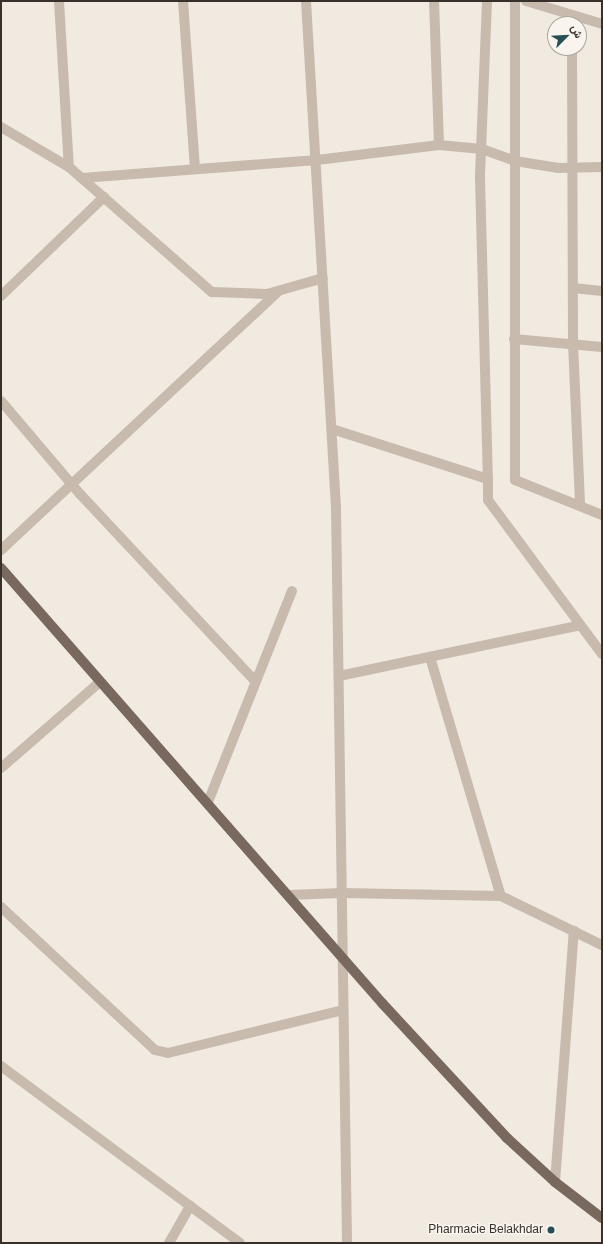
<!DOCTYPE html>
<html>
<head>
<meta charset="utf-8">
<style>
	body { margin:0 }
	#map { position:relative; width:603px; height:1244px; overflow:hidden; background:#f1eae1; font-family:Helvetica,Vazirmatn,sans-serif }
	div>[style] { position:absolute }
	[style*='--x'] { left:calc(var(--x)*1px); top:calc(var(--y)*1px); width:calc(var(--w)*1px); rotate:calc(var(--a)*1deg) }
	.street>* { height:10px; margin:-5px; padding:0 5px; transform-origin:5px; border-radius:5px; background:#c8bbae }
	.primary>* { height:10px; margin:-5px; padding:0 5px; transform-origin:5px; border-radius:5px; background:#78685e }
	.dots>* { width:11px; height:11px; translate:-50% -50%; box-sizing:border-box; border:2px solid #f9f4ed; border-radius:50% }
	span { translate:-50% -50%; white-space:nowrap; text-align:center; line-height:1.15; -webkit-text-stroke:3px #f9f4ed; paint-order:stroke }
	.poi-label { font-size:12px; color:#38302b }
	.right { translate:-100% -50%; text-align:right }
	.frame { position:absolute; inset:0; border:2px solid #38302b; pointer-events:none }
	.north { position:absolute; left:547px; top:16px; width:40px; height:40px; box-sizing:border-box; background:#f9f4ed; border:1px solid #aca69f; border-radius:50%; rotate:66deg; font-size:11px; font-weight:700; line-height:16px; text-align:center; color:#38302b }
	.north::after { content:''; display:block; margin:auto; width:14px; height:18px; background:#254f55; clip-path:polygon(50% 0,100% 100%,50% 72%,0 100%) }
</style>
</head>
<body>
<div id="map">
	<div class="street">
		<div style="--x:59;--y:1;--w:166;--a:86.6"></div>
		<div style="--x:183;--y:1;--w:168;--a:85.9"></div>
		<div style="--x:306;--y:1;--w:508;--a:86.61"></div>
		<div style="--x:336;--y:508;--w:735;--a:89.14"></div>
		<div style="--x:434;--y:1;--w:144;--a:88"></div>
		<div style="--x:487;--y:1;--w:177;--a:92.3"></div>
		<div style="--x:480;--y:178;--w:301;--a:88.5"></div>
		<div style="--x:515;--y:1;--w:479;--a:90"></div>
		<div style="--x:515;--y:480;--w:94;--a:21.9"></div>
		<div style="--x:526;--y:1;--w:79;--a:16.8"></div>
		<div style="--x:572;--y:48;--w:295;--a:89.8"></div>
		<div style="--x:573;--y:343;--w:163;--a:87.5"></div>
		<div style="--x:1;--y:127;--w:79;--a:30.5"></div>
		<div style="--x:69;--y:167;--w:190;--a:41.2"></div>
		<div style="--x:212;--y:292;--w:55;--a:2.1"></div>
		<div style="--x:267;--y:294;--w:58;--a:-15.9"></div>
		<div style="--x:82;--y:178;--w:236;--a:-4.4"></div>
		<div style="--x:317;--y:160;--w:123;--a:-7"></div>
		<div style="--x:439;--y:145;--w:43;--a:5.3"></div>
		<div style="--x:482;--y:149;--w:35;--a:20"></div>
		<div style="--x:515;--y:161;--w:44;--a:9.2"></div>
		<div style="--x:558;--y:168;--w:44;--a:-1.3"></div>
		<div style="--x:573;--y:288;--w:29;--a:6"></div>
		<div style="--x:1;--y:296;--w:143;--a:-43.9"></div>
		<div style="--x:514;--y:339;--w:88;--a:5.2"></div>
		<div style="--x:1;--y:401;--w:122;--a:49.7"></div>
		<div style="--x:80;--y:494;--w:256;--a:46.9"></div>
		<div style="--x:332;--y:429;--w:164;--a:17.8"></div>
		<div style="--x:488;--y:479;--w:21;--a:90"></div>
		<div style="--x:488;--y:500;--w:192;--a:53.5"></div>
		<div style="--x:1;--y:550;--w:380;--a:-43"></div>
		<div style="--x:430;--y:657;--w:249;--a:73.5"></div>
		<div style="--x:339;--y:676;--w:246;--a:-11.9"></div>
		<div style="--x:1;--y:768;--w:131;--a:-41"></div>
		<div style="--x:208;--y:802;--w:227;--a:-68.3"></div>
		<div style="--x:288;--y:895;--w:54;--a:-2.1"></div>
		<div style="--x:342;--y:893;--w:159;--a:1.1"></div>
		<div style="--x:501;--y:896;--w:112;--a:25.9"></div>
		<div style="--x:1;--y:907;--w:210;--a:42.9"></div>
		<div style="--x:155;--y:1050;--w:13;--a:13"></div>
		<div style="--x:168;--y:1053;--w:180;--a:-13.8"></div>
		<div style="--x:1;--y:1066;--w:297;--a:36.5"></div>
		<div style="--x:555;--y:1182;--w:252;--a:-85.7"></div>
		<div style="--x:169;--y:1243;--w:43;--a:-60.4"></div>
	</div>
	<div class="primary">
		<div style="--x:1;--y:568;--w:578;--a:48.79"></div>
		<div style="--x:382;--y:1003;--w:184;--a:47.2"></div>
		<div style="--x:507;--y:1138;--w:65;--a:42.5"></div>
		<div style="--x:555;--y:1182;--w:59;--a:37.5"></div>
	</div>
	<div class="dots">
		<div style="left:551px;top:1230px;background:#254f55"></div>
	</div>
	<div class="poi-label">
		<span class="right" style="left:543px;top:1230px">Pharmacie Belakhdar</span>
	</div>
	<div class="frame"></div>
	<div class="north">ش</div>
</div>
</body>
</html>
